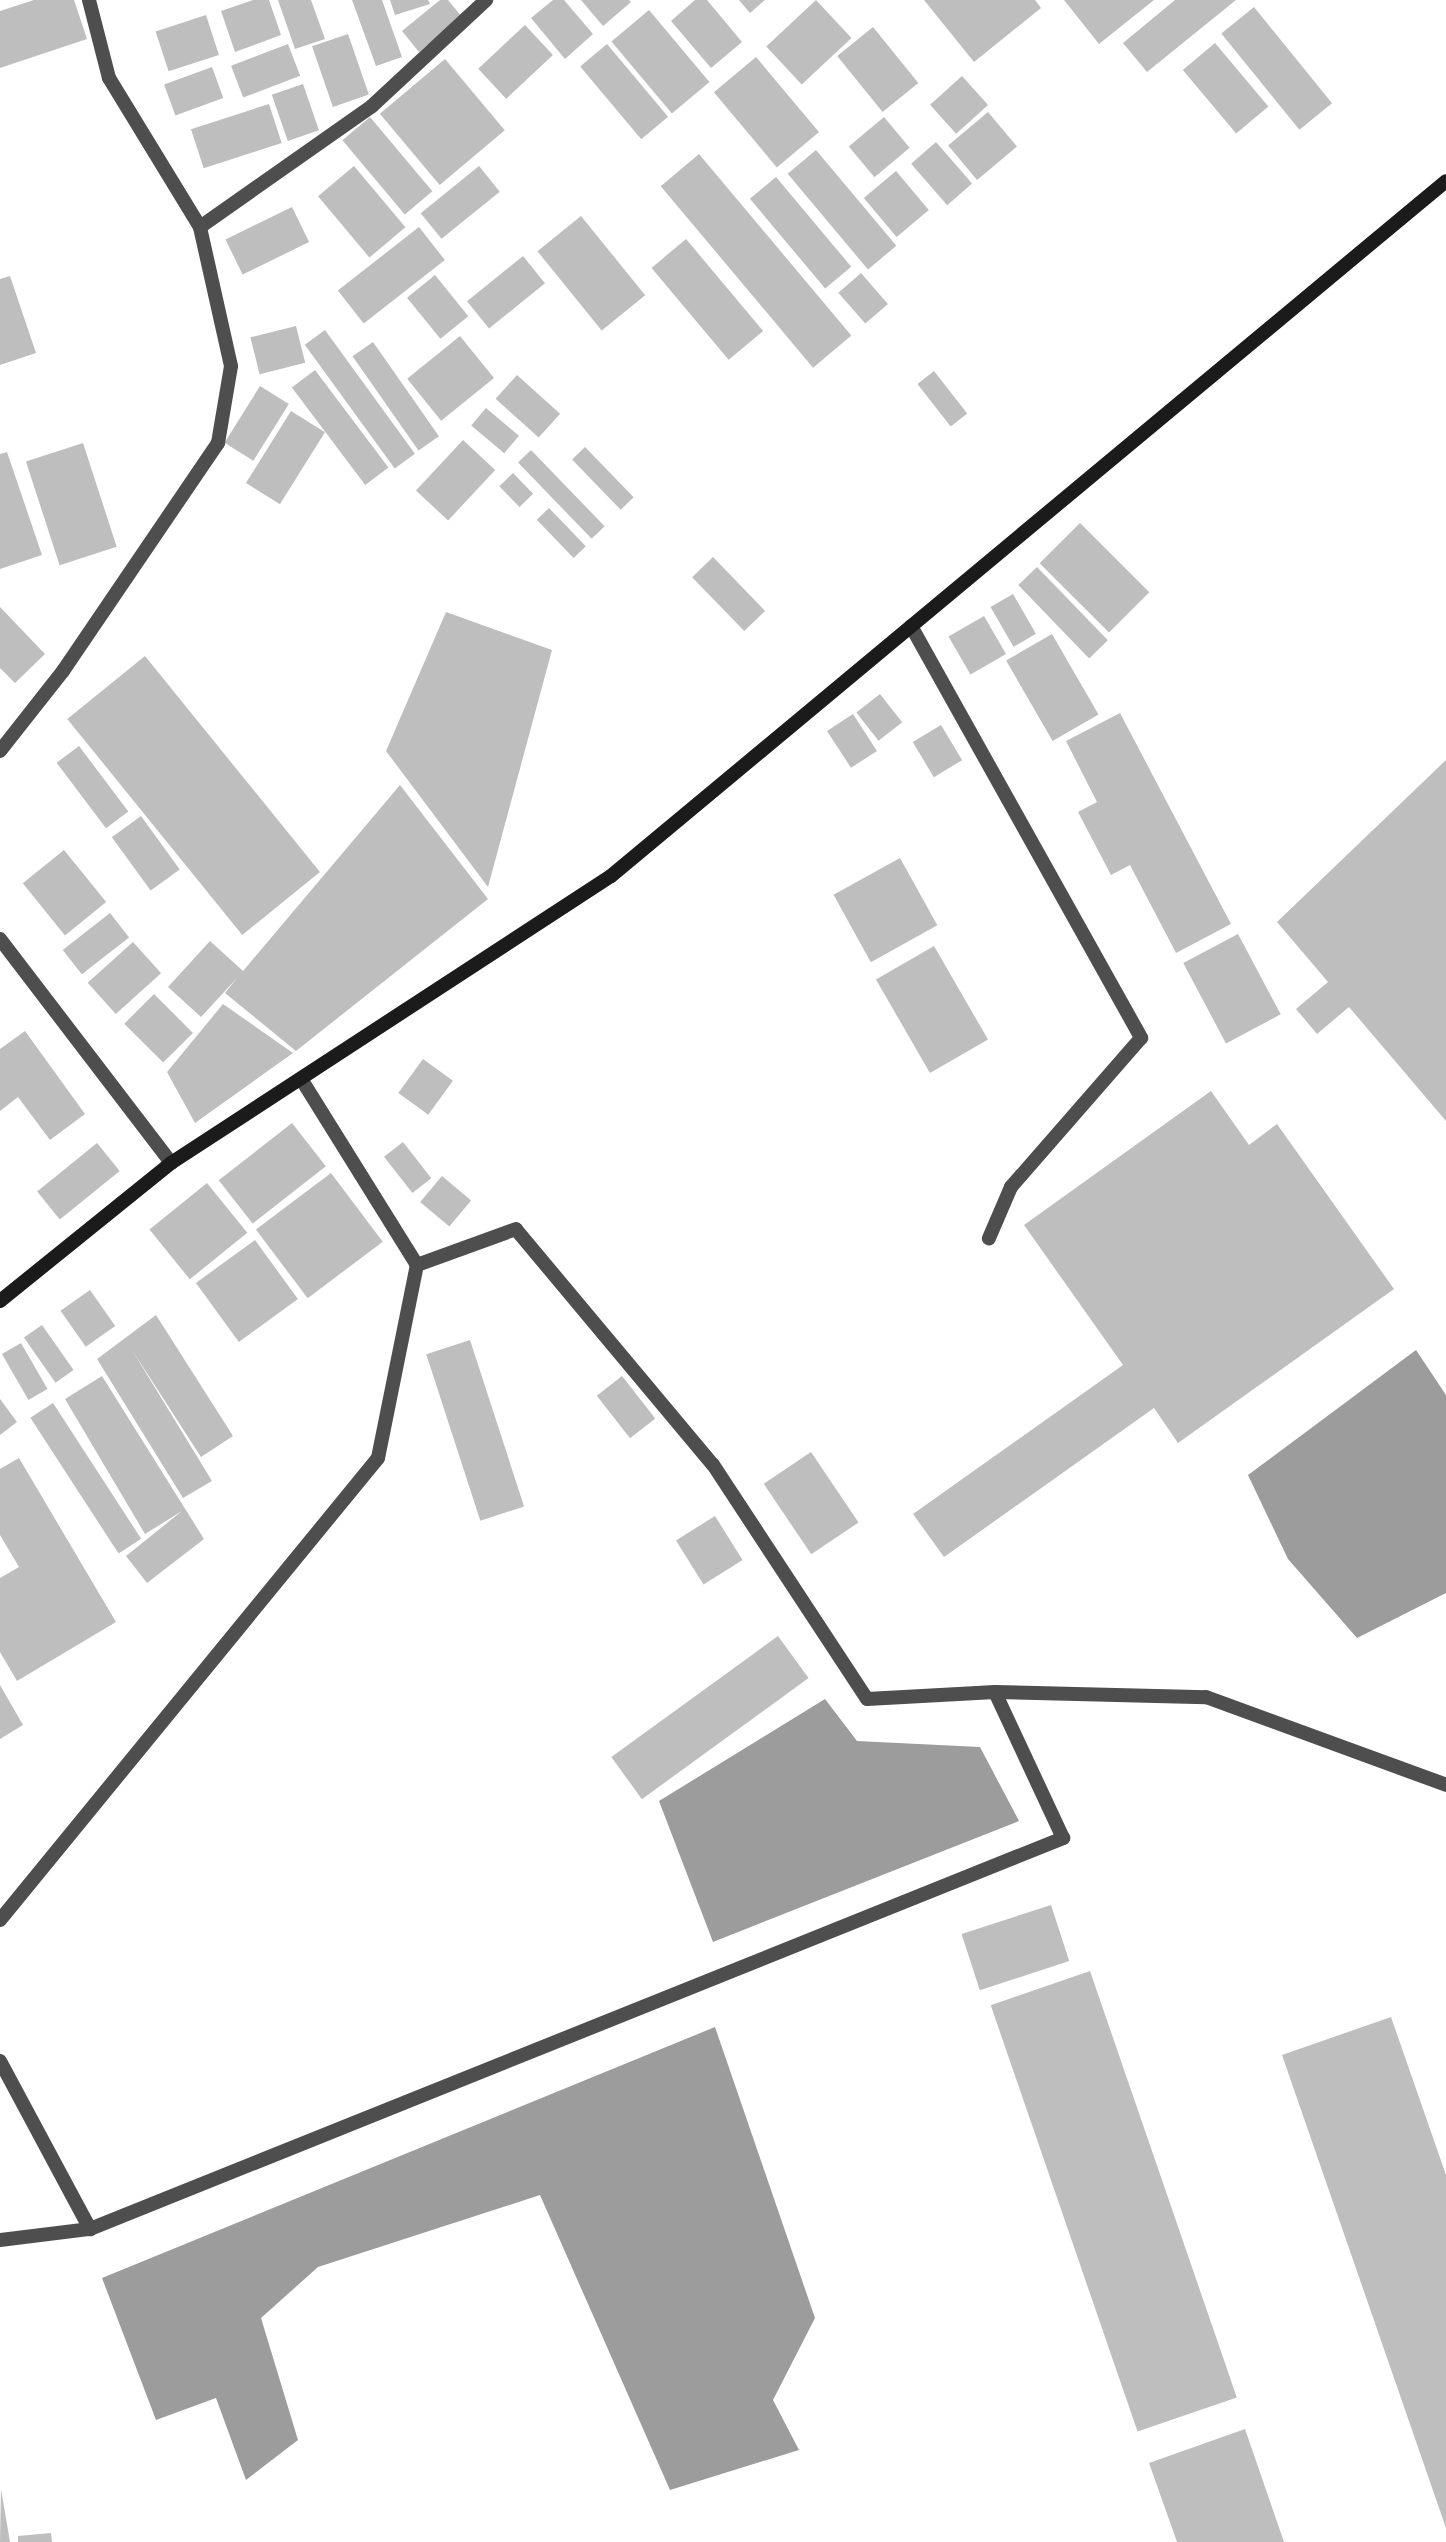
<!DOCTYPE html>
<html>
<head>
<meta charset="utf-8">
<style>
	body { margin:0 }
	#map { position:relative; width:1446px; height:2542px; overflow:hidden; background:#fff; font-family:Inter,sans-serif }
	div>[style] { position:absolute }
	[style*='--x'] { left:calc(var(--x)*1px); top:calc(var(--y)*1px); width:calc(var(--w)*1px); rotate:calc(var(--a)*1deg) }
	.water>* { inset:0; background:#9c9c9c }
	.building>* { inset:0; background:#bebebe; transform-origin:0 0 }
	.street>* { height:14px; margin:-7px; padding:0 7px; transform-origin:7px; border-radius:7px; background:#4e4e4e }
	.secondary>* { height:14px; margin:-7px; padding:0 7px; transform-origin:7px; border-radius:7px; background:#1b1b1b }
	span { translate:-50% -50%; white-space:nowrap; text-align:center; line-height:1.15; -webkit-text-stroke:5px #fff; paint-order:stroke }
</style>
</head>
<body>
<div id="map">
	<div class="water">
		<div style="clip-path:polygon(1416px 1350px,1446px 1395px,1446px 1593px,1357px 1638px,1288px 1559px,1248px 1475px)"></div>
		<div style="clip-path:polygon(825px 1699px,857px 1741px,980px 1747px,1019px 1821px,713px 1942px,659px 1801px)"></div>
		<div style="clip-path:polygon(715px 2027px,815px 2318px,773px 2400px,799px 2450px,670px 2490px,540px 2195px,318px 2267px,261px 2318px,298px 2440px,246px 2480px,216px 2398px,156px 2420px,102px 2278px)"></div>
	</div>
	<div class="building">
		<div style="clip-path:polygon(34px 0,74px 0,87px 39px,0 68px,0 11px)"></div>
		<div style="clip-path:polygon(253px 0,269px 0,281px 35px,235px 52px,221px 11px)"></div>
		<div style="clip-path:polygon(278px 0,311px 0,325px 39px,295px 49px)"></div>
		<div style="clip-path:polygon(352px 0,382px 0,402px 57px,376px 66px)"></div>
		<div style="clip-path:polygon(390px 0,428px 0,430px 4px,395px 15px)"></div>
		<div style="clip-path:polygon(440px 0,448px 0,462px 17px,419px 52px,402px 31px)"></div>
		<div style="clip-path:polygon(553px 0,564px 0,593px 34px,565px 59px,531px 18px)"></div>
		<div style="clip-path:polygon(581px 0,629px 0,631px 2px,603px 26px)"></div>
		<div style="clip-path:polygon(695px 0,707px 0,742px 42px,711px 68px,671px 21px)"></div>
		<div style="clip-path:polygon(739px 0,765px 0,750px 13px)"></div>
		<div style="left:816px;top:0;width:52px;height:68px;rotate:47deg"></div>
		<div style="clip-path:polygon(924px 0,1035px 0,1041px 8px,974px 62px)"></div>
		<div style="clip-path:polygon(1064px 0,1154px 0,1099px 44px)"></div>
		<div style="clip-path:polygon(1175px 0,1236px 0,1147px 72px,1123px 43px)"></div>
		<div style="left:1254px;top:7px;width:124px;height:42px;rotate:51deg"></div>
		<div style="left:649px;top:10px;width:94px;height:49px;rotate:50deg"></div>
		<div style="left:206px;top:15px;width:42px;height:53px;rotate:72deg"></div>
		<div style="left:525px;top:25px;width:41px;height:64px;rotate:47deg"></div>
		<div style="left:873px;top:27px;width:72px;height:46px;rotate:51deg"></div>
		<div style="left:348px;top:34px;width:64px;height:38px;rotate:71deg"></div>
		<div style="left:1215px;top:43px;width:83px;height:42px;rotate:50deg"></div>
		<div style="left:288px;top:44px;width:34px;height:61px;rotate:69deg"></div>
		<div style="left:607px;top:44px;width:95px;height:35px;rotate:50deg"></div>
		<div style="left:756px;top:57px;width:98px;height:55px;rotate:50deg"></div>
		<div style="left:445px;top:59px;width:93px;height:85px;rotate:50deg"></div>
		<div style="left:212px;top:67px;width:33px;height:51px;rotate:70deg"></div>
		<div style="left:962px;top:76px;width:39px;height:43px;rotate:48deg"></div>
		<div style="left:303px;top:84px;width:49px;height:33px;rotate:71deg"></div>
		<div style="left:269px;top:104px;width:41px;height:82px;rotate:72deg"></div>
		<div style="left:988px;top:112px;width:45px;height:52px;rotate:50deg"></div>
		<div style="left:370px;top:117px;width:97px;height:36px;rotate:50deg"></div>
		<div style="left:884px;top:117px;width:40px;height:46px;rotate:50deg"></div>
		<div style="left:936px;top:142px;width:55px;height:33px;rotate:49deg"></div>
		<div style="left:816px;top:150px;width:125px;height:37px;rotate:50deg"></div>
		<div style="left:699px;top:154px;width:237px;height:50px;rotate:50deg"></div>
		<div style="left:354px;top:166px;width:80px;height:47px;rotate:50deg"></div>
		<div style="left:479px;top:166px;width:33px;height:75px;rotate:51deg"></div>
		<div style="left:896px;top:171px;width:51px;height:42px;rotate:50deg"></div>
		<div style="left:776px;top:177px;width:117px;height:34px;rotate:50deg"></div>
		<div style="left:292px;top:207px;width:39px;height:74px;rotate:64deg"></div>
		<div style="left:581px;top:216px;width:102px;height:56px;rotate:51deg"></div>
		<div style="left:419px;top:227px;width:42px;height:103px;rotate:52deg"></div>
		<div style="left:686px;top:239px;width:120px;height:45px;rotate:50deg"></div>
		<div style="left:523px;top:256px;width:35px;height:72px;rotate:51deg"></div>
		<div style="left:861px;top:273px;width:41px;height:30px;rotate:49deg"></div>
		<div style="left:435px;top:275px;width:53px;height:36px;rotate:51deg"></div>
		<div style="clip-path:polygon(10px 276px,36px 353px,0 365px,0 279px)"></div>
		<div style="left:296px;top:326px;width:38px;height:47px;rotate:76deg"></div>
		<div style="left:325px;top:330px;width:153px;height:25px;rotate:54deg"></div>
		<div style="left:460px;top:336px;width:54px;height:68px;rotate:51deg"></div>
		<div style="left:373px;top:342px;width:115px;height:25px;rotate:55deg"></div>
		<div style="left:315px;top:370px;width:122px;height:29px;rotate:53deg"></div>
		<div style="left:934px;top:371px;width:54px;height:21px;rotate:52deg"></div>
		<div style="left:517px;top:375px;width:58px;height:32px;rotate:42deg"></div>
		<div style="left:260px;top:386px;width:34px;height:67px;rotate:32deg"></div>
		<div style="left:486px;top:408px;width:43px;height:23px;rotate:40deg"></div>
		<div style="left:291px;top:411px;width:40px;height:85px;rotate:32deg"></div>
		<div style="left:463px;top:440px;width:44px;height:69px;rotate:43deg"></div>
		<div style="left:83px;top:443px;width:109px;height:60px;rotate:72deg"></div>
		<div style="left:585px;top:447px;width:70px;height:18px;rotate:46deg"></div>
		<div style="left:531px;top:450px;width:106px;height:18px;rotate:46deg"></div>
		<div style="clip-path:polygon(7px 452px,42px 555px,0 569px,0 454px)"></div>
		<div style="left:513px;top:473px;width:29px;height:19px;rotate:46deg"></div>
		<div style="left:549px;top:508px;width:53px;height:17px;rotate:46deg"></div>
		<div style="left:1080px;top:523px;width:98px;height:57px;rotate:45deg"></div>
		<div style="left:713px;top:557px;width:75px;height:29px;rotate:46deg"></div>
		<div style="left:1037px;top:567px;width:102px;height:26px;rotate:46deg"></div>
		<div style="left:1013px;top:594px;width:46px;height:26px;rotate:60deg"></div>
		<div style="clip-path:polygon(0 607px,45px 654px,15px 683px,0 668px)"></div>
		<div style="clip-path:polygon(446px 612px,552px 650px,488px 887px,386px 751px)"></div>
		<div style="left:984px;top:616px;width:44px;height:41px;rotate:60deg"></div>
		<div style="left:1052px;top:634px;width:93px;height:53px;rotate:60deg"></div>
		<div style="left:145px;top:656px;width:278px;height:100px;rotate:51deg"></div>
		<div style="left:880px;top:694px;width:36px;height:30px;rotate:52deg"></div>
		<div style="clip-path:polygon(1120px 713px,1231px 924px,1176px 953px,1130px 865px,1111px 875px,1078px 812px,1097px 802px,1066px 741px)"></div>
		<div style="left:853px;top:714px;width:44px;height:31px;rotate:57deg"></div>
		<div style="left:941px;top:725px;width:41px;height:33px;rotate:59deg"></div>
		<div style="left:79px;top:746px;width:82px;height:28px;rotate:53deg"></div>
		<div style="clip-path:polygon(1446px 760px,1446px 1121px,1349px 1007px,1317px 1034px,1296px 1009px,1328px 982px,1277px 922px)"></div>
		<div style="clip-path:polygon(400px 785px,488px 899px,296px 1051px,225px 993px,237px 978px,201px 1017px,168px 987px,210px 941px,243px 971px)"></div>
		<div style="left:141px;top:816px;width:66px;height:36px;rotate:54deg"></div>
		<div style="left:64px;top:850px;width:67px;height:53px;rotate:51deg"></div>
		<div style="left:900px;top:858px;width:77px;height:76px;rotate:61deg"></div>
		<div style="left:110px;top:913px;width:31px;height:60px;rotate:52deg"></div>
		<div style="left:1238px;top:934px;width:91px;height:62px;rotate:62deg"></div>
		<div style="left:133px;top:942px;width:42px;height:61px;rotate:48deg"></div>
		<div style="left:934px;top:946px;width:108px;height:67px;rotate:60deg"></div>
		<div style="left:154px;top:994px;width:55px;height:42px;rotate:45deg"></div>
		<div style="clip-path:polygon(223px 1004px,293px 1053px,195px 1123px,167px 1072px)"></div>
		<div style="clip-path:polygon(25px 1031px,85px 1114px,50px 1140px,18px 1097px,0 1111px,0 1049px)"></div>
		<div style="left:423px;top:1059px;width:37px;height:42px;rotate:36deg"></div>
		<div style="clip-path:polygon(1211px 1091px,1249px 1145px,1277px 1124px,1394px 1289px,1178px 1443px,1154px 1408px,944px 1557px,913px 1514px,1123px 1365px,1024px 1225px)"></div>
		<div style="left:292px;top:1123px;width:55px;height:93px;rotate:52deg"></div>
		<div style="left:403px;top:1142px;width:46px;height:24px;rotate:52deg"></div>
		<div style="left:97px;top:1143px;width:36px;height:77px;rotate:51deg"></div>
		<div style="left:331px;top:1173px;width:86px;height:94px;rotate:53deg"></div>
		<div style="left:442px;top:1176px;width:38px;height:34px;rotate:40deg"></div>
		<div style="left:207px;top:1183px;width:64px;height:74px;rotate:51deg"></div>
		<div style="left:255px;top:1240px;width:73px;height:73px;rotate:54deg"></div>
		<div style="left:90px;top:1290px;width:44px;height:36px;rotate:55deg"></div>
		<div style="clip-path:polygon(156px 1315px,233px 1436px,201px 1457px,132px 1350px,212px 1481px,183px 1498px,97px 1359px)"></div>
		<div style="left:42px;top:1325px;width:55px;height:22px;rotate:55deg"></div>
		<div style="left:470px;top:1340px;width:175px;height:46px;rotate:72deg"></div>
		<div style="left:21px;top:1343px;width:53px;height:22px;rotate:60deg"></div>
		<div style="clip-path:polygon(102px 1376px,204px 1539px,147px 1583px,126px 1556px,182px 1511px,145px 1534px,65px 1399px)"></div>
		<div style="left:622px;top:1376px;width:54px;height:32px;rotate:52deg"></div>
		<div style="clip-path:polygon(0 1399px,17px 1422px,0 1435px)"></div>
		<div style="left:53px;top:1403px;width:162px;height:27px;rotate:57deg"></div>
		<div style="left:811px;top:1452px;width:85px;height:57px;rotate:56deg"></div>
		<div style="clip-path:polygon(19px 1458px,116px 1622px,17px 1681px,0 1652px,0 1578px,19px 1567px,0 1535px,0 1469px)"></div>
		<div style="left:715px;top:1516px;width:52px;height:46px;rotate:58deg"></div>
		<div style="left:778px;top:1636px;width:52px;height:206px;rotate:54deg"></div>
		<div style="clip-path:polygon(0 1685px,23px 1725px,0 1739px)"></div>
		<div style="left:1051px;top:1905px;width:59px;height:94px;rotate:72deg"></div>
		<div style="left:1090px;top:1971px;width:451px;height:105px;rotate:71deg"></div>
		<div style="clip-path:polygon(1391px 2017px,1446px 2175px,1446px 2528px,1282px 2055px)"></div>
		<div style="clip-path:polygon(1245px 2429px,1284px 2542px,1177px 2542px,1149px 2463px)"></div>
		<div style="clip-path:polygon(1px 2489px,10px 2542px,0 2542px)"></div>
		<div style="clip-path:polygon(51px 2533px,52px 2542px,18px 2542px,18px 2536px)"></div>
	</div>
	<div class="street">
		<div style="--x:200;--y:227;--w:210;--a:-35.1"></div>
		<div style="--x:372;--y:106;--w:156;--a:-42.9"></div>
		<div style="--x:911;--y:626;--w:472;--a:60.8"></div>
		<div style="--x:1141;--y:1038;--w:198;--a:131.1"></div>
		<div style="--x:1011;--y:1187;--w:56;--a:113.3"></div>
		<div style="--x:0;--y:751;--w:102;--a:-51.8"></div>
		<div style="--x:63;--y:671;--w:276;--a:-55.8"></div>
		<div style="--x:218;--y:443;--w:78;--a:-80.4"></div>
		<div style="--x:231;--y:366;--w:142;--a:-102.6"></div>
		<div style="--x:200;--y:227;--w:175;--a:-121.4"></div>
		<div style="--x:109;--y:78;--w:81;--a:-104.4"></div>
		<div style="--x:0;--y:939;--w:282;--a:52.6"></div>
		<div style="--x:995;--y:1692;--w:211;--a:1.4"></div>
		<div style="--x:1206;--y:1697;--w:256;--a:20.1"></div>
		<div style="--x:0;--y:1920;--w:597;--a:-50.71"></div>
		<div style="--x:378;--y:1458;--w:197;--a:-78.6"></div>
		<div style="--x:417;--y:1265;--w:219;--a:-121.9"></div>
		<div style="--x:0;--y:2061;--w:191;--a:61.8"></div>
		<div style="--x:0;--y:2240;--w:91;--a:-7"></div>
		<div style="--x:90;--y:2229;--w:1049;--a:-21.89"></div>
		<div style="--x:1063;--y:1838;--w:161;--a:-115"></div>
		<div style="--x:995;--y:1692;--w:128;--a:176.9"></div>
		<div style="--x:867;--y:1699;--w:280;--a:-123.3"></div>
		<div style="--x:713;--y:1465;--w:307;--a:-129.9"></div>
		<div style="--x:516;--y:1229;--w:105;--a:160"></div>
	</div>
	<div class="secondary">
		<div style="--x:0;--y:1301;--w:220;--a:-38.9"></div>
		<div style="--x:171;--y:1163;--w:525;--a:-33.12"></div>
		<div style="--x:611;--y:876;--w:1086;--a:-39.77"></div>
	</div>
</div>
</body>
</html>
